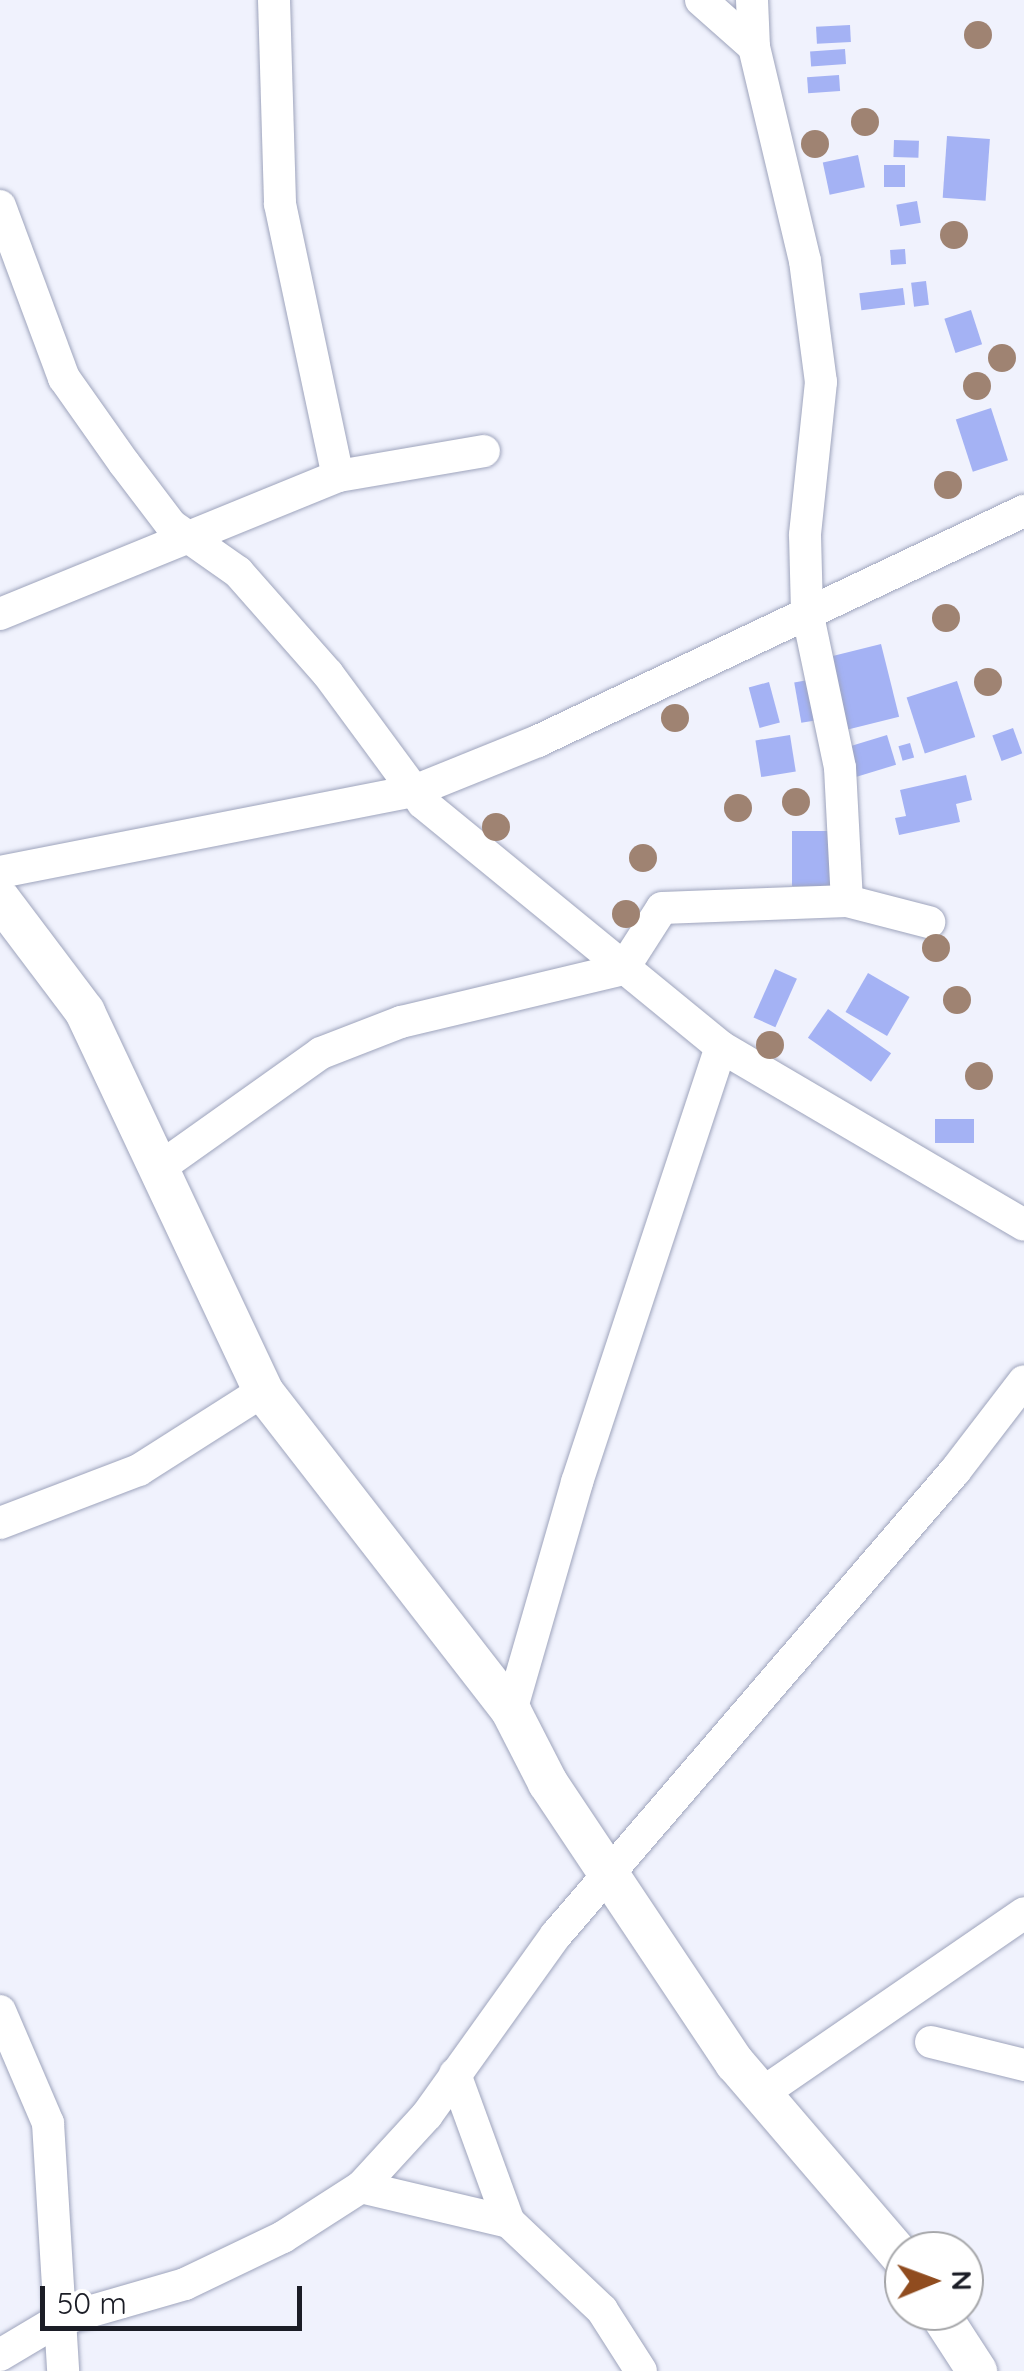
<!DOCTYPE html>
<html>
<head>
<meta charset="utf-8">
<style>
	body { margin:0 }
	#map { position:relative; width:1024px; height:2371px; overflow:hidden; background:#f0f2fd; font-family:Quicksand,sans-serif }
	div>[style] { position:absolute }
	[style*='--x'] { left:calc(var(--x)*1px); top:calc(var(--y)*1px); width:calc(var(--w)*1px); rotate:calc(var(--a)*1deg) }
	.building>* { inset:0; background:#a4b2f4; transform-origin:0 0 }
	.roads { filter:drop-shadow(0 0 2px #9ea4bc) drop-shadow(0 0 2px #9ea4bc) }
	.minor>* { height:32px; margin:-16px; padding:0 16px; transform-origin:16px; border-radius:16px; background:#fff }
	.tertiary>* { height:40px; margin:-20px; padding:0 20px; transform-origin:20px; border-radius:20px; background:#fff }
	.trees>* { width:28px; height:28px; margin:-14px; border-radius:50%; background:#9f8372 }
	span { translate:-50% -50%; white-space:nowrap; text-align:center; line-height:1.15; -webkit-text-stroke:9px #fff; paint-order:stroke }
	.north { position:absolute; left:884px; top:2231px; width:100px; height:100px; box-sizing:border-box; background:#fff; border:2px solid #a4a5a8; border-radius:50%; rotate:89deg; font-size:28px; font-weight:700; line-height:40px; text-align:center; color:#1b1d26 }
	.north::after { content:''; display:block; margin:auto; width:35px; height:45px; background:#904c1f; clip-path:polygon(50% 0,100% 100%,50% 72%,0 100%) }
	.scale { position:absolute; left:40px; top:2286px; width:262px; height:45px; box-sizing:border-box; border:5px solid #1b1d26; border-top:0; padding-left:12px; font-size:30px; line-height:35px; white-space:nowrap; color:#1b1d26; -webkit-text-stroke:8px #fff; paint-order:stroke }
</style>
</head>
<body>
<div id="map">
	<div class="building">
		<div style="left:850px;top:25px;width:17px;height:34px;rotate:87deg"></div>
		<div style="left:845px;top:49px;width:15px;height:35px;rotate:86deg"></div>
		<div style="left:839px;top:75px;width:16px;height:32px;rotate:86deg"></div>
		<div style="left:947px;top:136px;width:43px;height:62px;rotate:4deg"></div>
		<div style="left:894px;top:140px;width:25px;height:17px;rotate:2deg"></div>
		<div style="left:858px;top:155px;width:33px;height:36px;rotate:78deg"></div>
		<div style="left:884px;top:165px;width:21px;height:22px"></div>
		<div style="left:917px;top:201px;width:22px;height:21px;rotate:80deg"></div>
		<div style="left:905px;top:249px;width:15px;height:15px;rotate:86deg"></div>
		<div style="left:926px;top:281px;width:24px;height:15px;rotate:83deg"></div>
		<div style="left:903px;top:288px;width:17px;height:44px;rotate:83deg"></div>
		<div style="left:971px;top:310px;width:36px;height:28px;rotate:72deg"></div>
		<div style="left:991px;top:408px;width:55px;height:37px;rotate:72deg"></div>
		<div style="left:881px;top:644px;width:75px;height:59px;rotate:76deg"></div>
		<div style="left:808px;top:680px;width:41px;height:14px;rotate:80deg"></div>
		<div style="left:957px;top:681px;width:59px;height:53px;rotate:72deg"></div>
		<div style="left:769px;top:682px;width:42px;height:21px;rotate:75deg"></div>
		<div style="left:1013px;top:728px;width:27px;height:22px;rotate:70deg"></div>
		<div style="left:790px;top:735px;width:37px;height:35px;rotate:81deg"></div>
		<div style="left:887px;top:735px;width:31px;height:48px;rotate:73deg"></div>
		<div style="left:910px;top:743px;width:15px;height:12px;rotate:74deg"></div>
		<div style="clip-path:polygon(966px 775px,972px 800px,956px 804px,960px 822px,899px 835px,895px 818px,906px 816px,900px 790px)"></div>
		<div style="left:830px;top:831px;width:55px;height:38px;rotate:90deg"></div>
		<div style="left:775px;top:969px;width:24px;height:53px;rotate:24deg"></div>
		<div style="left:868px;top:973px;width:48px;height:45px;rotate:30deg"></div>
		<div style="left:828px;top:1009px;width:77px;height:35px;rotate:35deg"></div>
		<div style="left:974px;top:1119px;width:24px;height:39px;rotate:90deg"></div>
	</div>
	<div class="roads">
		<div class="minor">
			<div style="--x:274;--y:0;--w:204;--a:88.3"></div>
			<div style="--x:280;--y:204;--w:278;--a:78"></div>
			<div style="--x:701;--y:0;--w:71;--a:41.6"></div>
			<div style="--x:752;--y:0;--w:47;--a:87.6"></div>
			<div style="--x:754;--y:47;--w:220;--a:76.6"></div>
			<div style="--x:805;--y:261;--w:122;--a:82.5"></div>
			<div style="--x:821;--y:382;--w:154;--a:96"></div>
			<div style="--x:805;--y:535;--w:76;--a:88.5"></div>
			<div style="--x:807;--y:611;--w:160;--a:78.1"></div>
			<div style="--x:840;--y:768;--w:133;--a:87"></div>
			<div style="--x:0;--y:206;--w:184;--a:69.6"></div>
			<div style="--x:64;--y:378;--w:104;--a:54.8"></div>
			<div style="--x:124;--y:463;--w:78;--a:52.8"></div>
			<div style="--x:171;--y:525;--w:82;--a:35"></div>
			<div style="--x:238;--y:572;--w:136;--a:48.6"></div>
			<div style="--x:328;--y:674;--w:160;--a:53.6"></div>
			<div style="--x:423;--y:803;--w:385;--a:39.3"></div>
			<div style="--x:721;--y:1047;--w:351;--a:30.4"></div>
			<div style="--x:0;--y:614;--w:365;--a:-22.2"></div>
			<div style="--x:338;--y:476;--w:148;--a:-9.7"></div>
			<div style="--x:0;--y:872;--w:422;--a:-11.1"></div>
			<div style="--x:414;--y:791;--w:134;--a:-22"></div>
			<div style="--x:538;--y:741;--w:538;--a:-25.33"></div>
			<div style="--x:162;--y:1166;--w:195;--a:-35.4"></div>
			<div style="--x:321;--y:1053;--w:86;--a:-21.2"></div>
			<div style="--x:401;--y:1022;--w:228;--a:-13.4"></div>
			<div style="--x:623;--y:969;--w:72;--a:-57.4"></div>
			<div style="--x:662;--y:908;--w:185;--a:-2.2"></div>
			<div style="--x:847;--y:901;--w:85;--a:14.4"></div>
			<div style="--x:0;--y:1523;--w:149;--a:-20.9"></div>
			<div style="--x:139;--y:1470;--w:147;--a:-32.5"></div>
			<div style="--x:511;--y:1711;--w:238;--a:-73.9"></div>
			<div style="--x:577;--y:1482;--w:458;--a:-71.7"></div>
			<div style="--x:0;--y:2011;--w:122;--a:66.8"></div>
			<div style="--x:48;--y:2123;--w:248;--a:86.5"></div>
			<div style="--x:931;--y:2042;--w:96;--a:13.9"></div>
			<div style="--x:455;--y:2074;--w:158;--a:70"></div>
			<div style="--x:509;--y:2222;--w:128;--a:43.4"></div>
			<div style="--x:602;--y:2310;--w:72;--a:57.4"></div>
			<div style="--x:761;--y:2094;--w:319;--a:-34.5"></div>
			<div style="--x:361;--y:2187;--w:152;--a:13.3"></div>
			<div style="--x:0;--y:2355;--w:66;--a:-30.8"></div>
			<div style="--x:57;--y:2321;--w:133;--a:-16.1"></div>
			<div style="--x:185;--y:2284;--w:109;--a:-25.6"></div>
			<div style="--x:283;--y:2237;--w:93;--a:-32.7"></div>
			<div style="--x:361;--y:2187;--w:98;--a:-47.5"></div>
			<div style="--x:427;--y:2115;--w:221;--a:-54.4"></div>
			<div style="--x:556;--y:1935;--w:612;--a:-49.31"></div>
			<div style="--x:955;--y:1471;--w:113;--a:-52.5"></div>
		</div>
		<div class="tertiary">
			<div style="--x:0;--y:899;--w:141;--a:53"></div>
			<div style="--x:85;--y:1012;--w:419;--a:64.8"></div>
			<div style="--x:263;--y:1391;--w:405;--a:52.2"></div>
			<div style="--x:511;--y:1711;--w:81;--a:62.8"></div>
			<div style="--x:548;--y:1783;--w:337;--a:56.3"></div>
			<div style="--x:735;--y:2063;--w:260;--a:49.4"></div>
			<div style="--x:938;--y:2311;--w:72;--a:57"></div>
		</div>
	</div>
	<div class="trees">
		<div style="left:978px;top:35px"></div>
		<div style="left:865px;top:122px"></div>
		<div style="left:815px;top:144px"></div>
		<div style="left:954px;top:235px"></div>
		<div style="left:1002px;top:358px"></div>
		<div style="left:977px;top:386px"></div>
		<div style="left:948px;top:485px"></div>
		<div style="left:946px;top:618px"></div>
		<div style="left:988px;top:682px"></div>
		<div style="left:675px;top:718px"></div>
		<div style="left:796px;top:802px"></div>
		<div style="left:738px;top:808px"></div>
		<div style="left:496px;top:827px"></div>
		<div style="left:643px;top:858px"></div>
		<div style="left:626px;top:914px"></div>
		<div style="left:936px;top:948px"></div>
		<div style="left:957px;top:1000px"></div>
		<div style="left:770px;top:1045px"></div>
		<div style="left:979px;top:1076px"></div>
	</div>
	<div class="north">N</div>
	<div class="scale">50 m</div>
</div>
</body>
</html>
